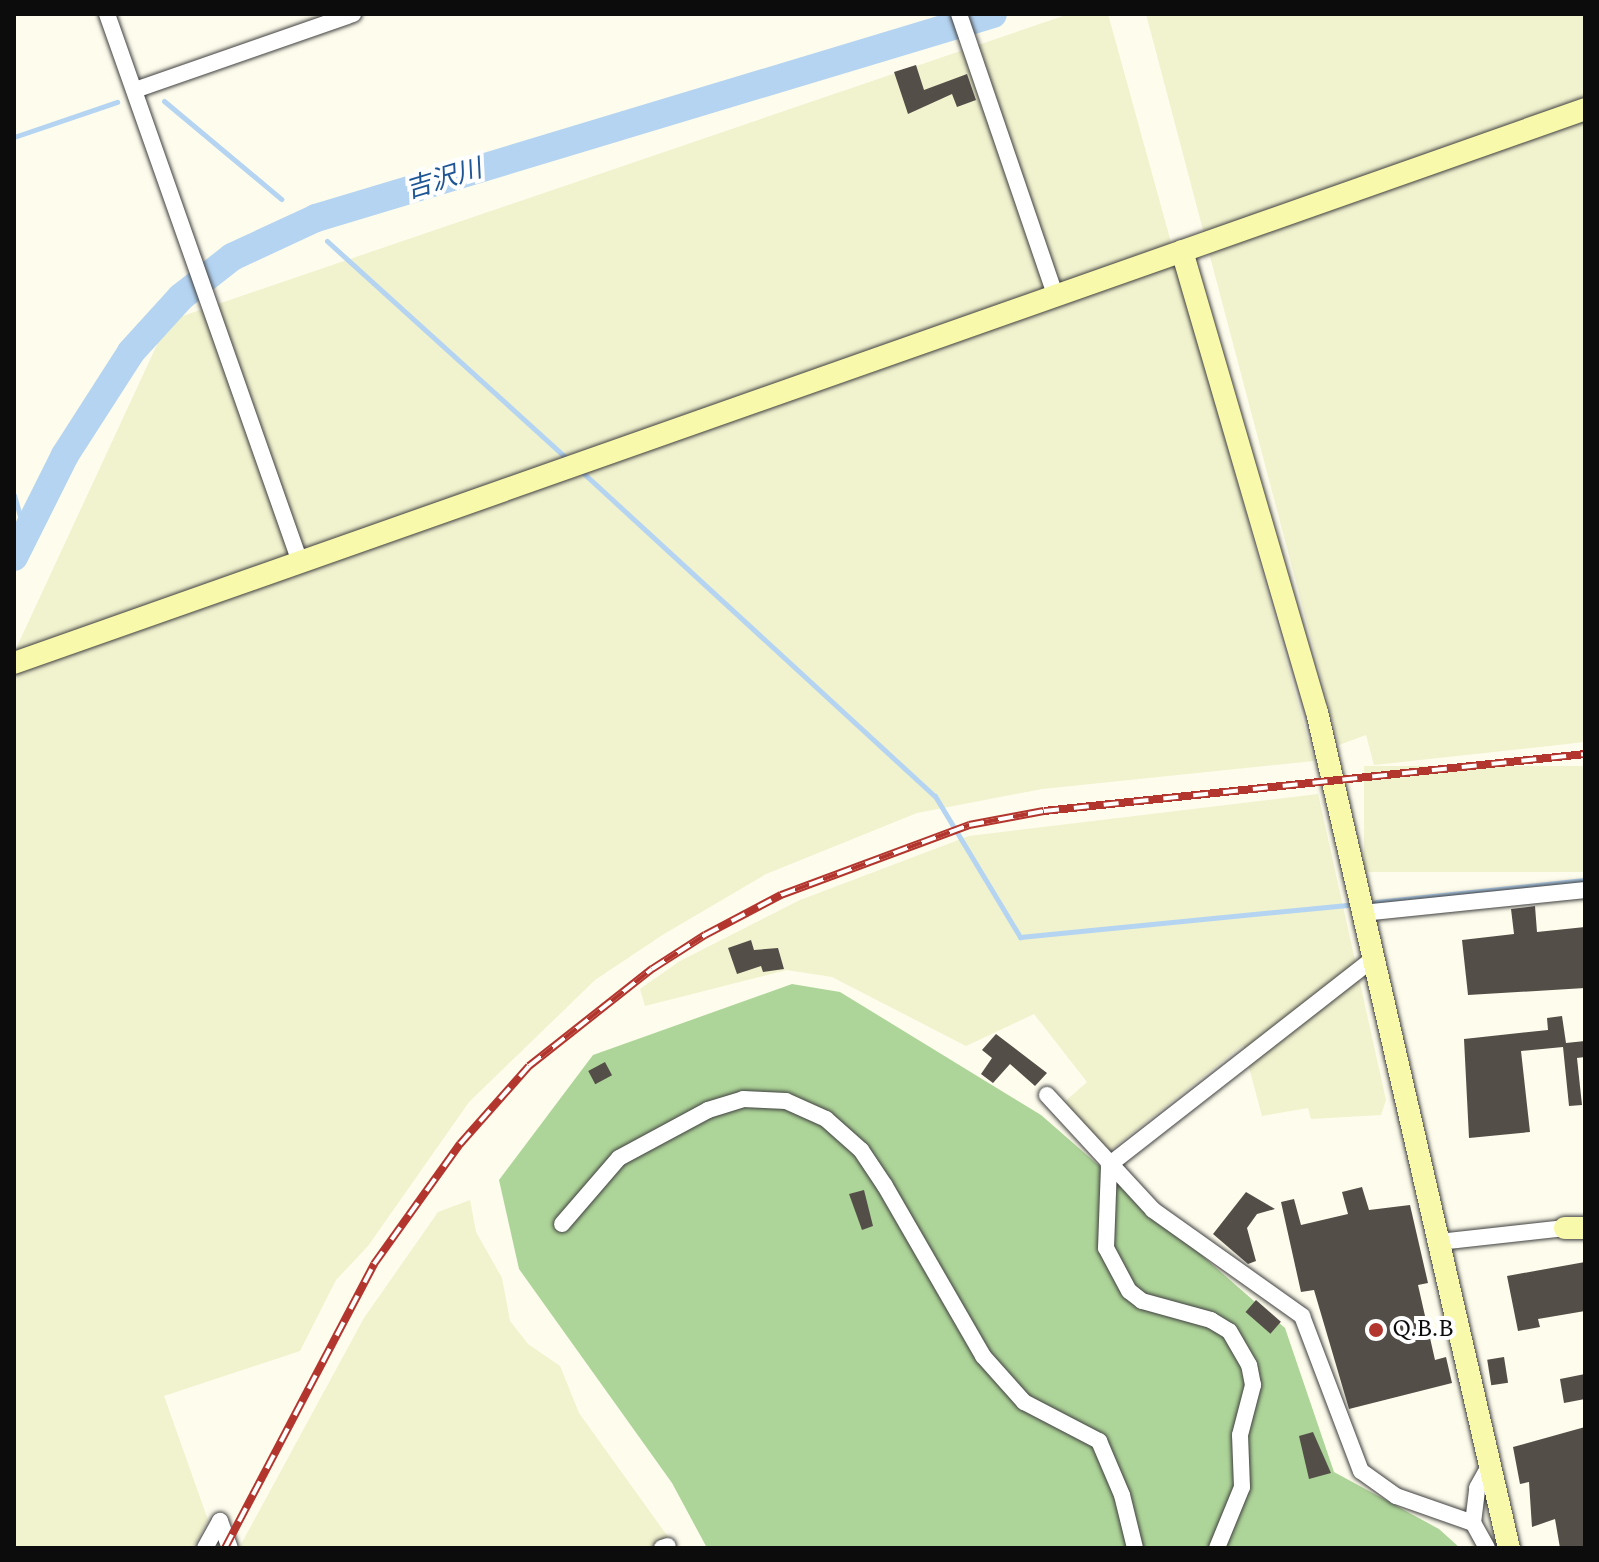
<!DOCTYPE html>
<html>
<head>
<meta charset="utf-8">
<style>
	body { margin:0 }
	#map { position:relative; width:1599px; height:1562px; overflow:hidden; background:#fefcec; font-family:Spectral,"Noto Sans JP",serif }
	div>[style] { position:absolute }
	[style*='--x'] { left:calc(var(--x)*1px); top:calc(var(--y)*1px); width:calc(var(--w)*1px); rotate:calc(var(--a)*1deg) }
	.farmland>* { inset:0; background:#f1f2ce; transform-origin:0 0 }
	.forest>* { inset:0; background:#aed599 }
	.stream>* { height:5px; margin:-2.5px; padding:0 2.5px; transform-origin:2.5px; border-radius:2.5px; background:#b4d4f2 }
	.river>* { height:28px; margin:-14px; padding:0 14px; transform-origin:14px; border-radius:14px; background:#b4d4f2 }
	.building>* { inset:0; background:#544e49; transform-origin:0 0 }
	.roads { filter:drop-shadow(0 0 2px #3f3f3f) drop-shadow(0 0 2px #3f3f3f) }
	.street>* { height:16px; margin:-8px; padding:0 8px; transform-origin:8px; border-radius:8px; background:#fff }
	.secondary>* { height:22px; margin:-11px; padding:0 11px; transform-origin:11px; border-radius:11px; background:#f9f9ab }
	.rail>* { height:8px; margin-top:-4px; transform-origin:0; background:repeating-linear-gradient(90deg,#fff 0 15px,#b2352e 0 30px); box-sizing:border-box; border-block:2px solid #b2352e }
	.dots>* { width:22px; height:22px; translate:-50% -50%; box-sizing:border-box; border:4px solid #fff; border-radius:50% }
	span { translate:-50% -50%; white-space:nowrap; text-align:center; line-height:1.15; -webkit-text-stroke:8px #fff; paint-order:stroke }
	.poi-label { font-size:24px; color:#0c0c0c }
	.left { translate:0 -50%; text-align:left }
	.water-label { font-size:26px; color:#1e5594; font-style:italic }
	.frame { position:absolute; inset:0; border:16px solid #0c0c0c; pointer-events:none }
</style>
</head>
<body>
<div id="map">
	<div class="farmland">
		<div style="clip-path:polygon(1069px 14px,1108px 14px,1314px 761px,1042px 789px,917px 813px,766px 874px,664px 934px,595px 980px,469px 1102px,368px 1246px,336px 1280px,300px 1351px,164px 1396px,208px 1520px,193px 1548px,14px 1548px,14px 653px,168px 321px)"></div>
		<div style="clip-path:polygon(1146px 14px,1585px 14px,1585px 742px,1374px 765px,1366px 735px,1339px 745px)"></div>
		<div style="left:1585px;top:766px;width:106px;height:221px;rotate:90deg"></div>
		<div style="clip-path:polygon(1318px 794px,1386px 1100px,1381px 1115px,1311px 1119px,1308px 1108px,1262px 1116px,1243px 1045px,1107px 1153px,1060px 1106px,1087px 1082px,1034px 1014px,966px 1046px,832px 977px,787px 970px,645px 1006px,640px 989px,680px 961px,800px 900px,969px 836px)"></div>
		<div style="clip-path:polygon(470px 1200px,476px 1232px,502px 1278px,510px 1321px,528px 1344px,560px 1366px,579px 1413px,676px 1548px,239px 1548px,364px 1318px,438px 1212px)"></div>
	</div>
	<div class="forest">
		<div style="clip-path:polygon(792px 984px,840px 992px,1041px 1115px,1285px 1328px,1334px 1472px,1439px 1529px,1460px 1548px,707px 1548px,672px 1483px,519px 1269px,499px 1180px,593px 1055px)"></div>
	</div>
	<div class="stream">
		<div style="--x:164;--y:101;--w:153;--a:39.9"></div>
		<div style="--x:14;--y:137;--w:109;--a:-18.8"></div>
		<div style="--x:327;--y:241;--w:328;--a:42.2"></div>
		<div style="--x:580;--y:470;--w:482;--a:42.6"></div>
		<div style="--x:935;--y:796;--w:165;--a:58.9"></div>
		<div style="--x:1020;--y:937;--w:329;--a:-5.6"></div>
		<div style="--x:14;--y:495;--w:36;--a:74"></div>
		<div style="--x:1376;--y:902;--w:210;--a:-6"></div>
	</div>
	<div class="river">
		<div style="--x:14;--y:557;--w:114;--a:-63.4"></div>
		<div style="--x:65;--y:455;--w:122;--a:-57.3"></div>
		<div style="--x:131;--y:352;--w:74;--a:-47.7"></div>
		<div style="--x:181;--y:297;--w:65;--a:-38.1"></div>
		<div style="--x:232;--y:257;--w:93;--a:-24.9"></div>
		<div style="--x:316;--y:218;--w:707;--a:-16.77"></div>
	</div>
	<div class="building">
		<div style="clip-path:polygon(916px 65px,924px 90px,967px 74px,976px 100px,957px 107px,952px 94px,908px 114px,894px 72px)"></div>
		<div style="clip-path:polygon(1535px 906px,1537px 932px,1585px 927px,1585px 988px,1468px 995px,1462px 940px,1514px 934px,1511px 909px)"></div>
		<div style="clip-path:polygon(751px 940px,754px 950px,778px 948px,784px 969px,763px 972px,761px 966px,737px 974px,728px 948px)"></div>
		<div style="clip-path:polygon(1562px 1016px,1566px 1043px,1585px 1041px,1585px 1057px,1577px 1058px,1582px 1105px,1569px 1106px,1563px 1047px,1521px 1051px,1530px 1132px,1469px 1138px,1464px 1039px,1548px 1030px,1547px 1018px)"></div>
		<div style="clip-path:polygon(996px 1034px,1047px 1073px,1035px 1086px,1010px 1064px,993px 1083px,981px 1074px,992px 1058px,982px 1050px)"></div>
		<div style="left:605px;top:1062px;width:15px;height:19px;rotate:62deg"></div>
		<div style="clip-path:polygon(1362px 1187px,1369px 1210px,1410px 1205px,1428px 1283px,1418px 1285px,1435px 1360px,1446px 1357px,1452px 1383px,1349px 1409px,1314px 1290px,1301px 1292px,1281px 1202px,1294px 1199px,1301px 1225px,1348px 1214px,1342px 1192px)"></div>
		<div style="clip-path:polygon(864px 1190px,873px 1226px,862px 1230px,849px 1194px)"></div>
		<div style="clip-path:polygon(1246px 1192px,1275px 1209px,1257px 1214px,1247px 1228px,1256px 1261px,1248px 1264px,1213px 1234px)"></div>
		<div style="clip-path:polygon(1585px 1262px,1585px 1311px,1538px 1319px,1540px 1327px,1518px 1331px,1507px 1276px)"></div>
		<div style="left:1256px;top:1300px;width:33px;height:16px;rotate:41deg"></div>
		<div style="left:1504px;top:1357px;width:26px;height:17px;rotate:81deg"></div>
		<div style="clip-path:polygon(1585px 1374px,1585px 1399px,1564px 1403px,1560px 1379px)"></div>
		<div style="clip-path:polygon(1585px 1427px,1585px 1548px,1560px 1548px,1555px 1519px,1532px 1527px,1529px 1482px,1520px 1484px,1513px 1447px)"></div>
		<div style="clip-path:polygon(1313px 1432px,1331px 1473px,1309px 1479px,1299px 1436px)"></div>
	</div>
	<div class="roads">
		<div class="street">
			<div style="--x:107;--y:14;--w:581;--a:70.6"></div>
			<div style="--x:959;--y:14;--w:297;--a:71.1"></div>
			<div style="--x:135;--y:90;--w:231;--a:-19.2"></div>
			<div style="--x:1363;--y:913;--w:223;--a:-5.9"></div>
			<div style="--x:1047;--y:1095;--w:156;--a:47.3"></div>
			<div style="--x:1153;--y:1210;--w:183;--a:35.4"></div>
			<div style="--x:1302;--y:1316;--w:166;--a:69.2"></div>
			<div style="--x:1361;--y:1471;--w:43;--a:35.5"></div>
			<div style="--x:1396;--y:1496;--w:82;--a:19.3"></div>
			<div style="--x:562;--y:1224;--w:87;--a:-49.2"></div>
			<div style="--x:619;--y:1158;--w:101;--a:-28.3"></div>
			<div style="--x:708;--y:1110;--w:37;--a:-17"></div>
			<div style="--x:743;--y:1099;--w:43;--a:2.7"></div>
			<div style="--x:786;--y:1101;--w:44;--a:24.2"></div>
			<div style="--x:826;--y:1119;--w:47;--a:41.5"></div>
			<div style="--x:861;--y:1150;--w:43;--a:56.3"></div>
			<div style="--x:885;--y:1186;--w:196;--a:60"></div>
			<div style="--x:983;--y:1356;--w:62;--a:48.3"></div>
			<div style="--x:1024;--y:1402;--w:85;--a:27.5"></div>
			<div style="--x:1099;--y:1441;--w:59;--a:66.9"></div>
			<div style="--x:1122;--y:1495;--w:55;--a:76.2"></div>
			<div style="--x:1439;--y:1242;--w:127;--a:-6.3"></div>
			<div style="--x:220;--y:1521;--w:29;--a:70"></div>
			<div style="--x:205;--y:1548;--w:31;--a:-61"></div>
			<div style="--x:662;--y:1548;--w:6;--a:-18"></div>
			<div style="--x:1217;--y:1548;--w:66;--a:-67.7"></div>
			<div style="--x:1242;--y:1487;--w:52;--a:-92.2"></div>
			<div style="--x:1240;--y:1435;--w:52;--a:-75.4"></div>
			<div style="--x:1253;--y:1385;--w:20;--a:-101"></div>
			<div style="--x:1249;--y:1365;--w:39;--a:-120"></div>
			<div style="--x:1229;--y:1331;--w:21;--a:-149"></div>
			<div style="--x:1211;--y:1320;--w:72;--a:-164.6"></div>
			<div style="--x:1142;--y:1301;--w:16;--a:-142"></div>
			<div style="--x:1129;--y:1291;--w:49;--a:-118.1"></div>
			<div style="--x:1106;--y:1248;--w:83;--a:-87.9"></div>
			<div style="--x:1109;--y:1165;--w:335;--a:-38"></div>
			<div style="--x:1487;--y:1548;--w:29;--a:-119"></div>
			<div style="--x:1473;--y:1523;--w:35;--a:-83"></div>
			<div style="--x:1477;--y:1488;--w:25;--a:-61"></div>
		</div>
		<div class="secondary">
			<div style="--x:1182;--y:251;--w:480;--a:73.7"></div>
			<div style="--x:1317;--y:712;--w:858;--a:77.07"></div>
			<div style="--x:14;--y:663;--w:1666;--a:-19.42"></div>
			<div style="--x:1565;--y:1228;--w:20;--a:0"></div>
		</div>
	</div>
	<div class="rail">
		<div style="--x:225;--y:1548;--w:321;--a:-62.3"></div>
		<div style="--x:374;--y:1264;--w:148;--a:-54.4"></div>
		<div style="--x:460;--y:1144;--w:104;--a:-48.5"></div>
		<div style="--x:529;--y:1066;--w:157;--a:-38.3"></div>
		<div style="--x:652;--y:969;--w:63;--a:-32.7"></div>
		<div style="--x:705;--y:935;--w:86;--a:-27.8"></div>
		<div style="--x:781;--y:895;--w:201;--a:-20.4"></div>
		<div style="--x:969;--y:825;--w:76;--a:-10.6"></div>
		<div style="--x:1044;--y:811;--w:544;--a:-6.01"></div>
	</div>
	<div class="dots">
		<div style="left:1376px;top:1330px;background:#b2352e"></div>
	</div>
	<div class="poi-label">
		<span class="left" style="left:1392px;top:1330px">Q.B.B</span>
	</div>
	<div class="water-label">
		<span style="left:444px;top:180px;rotate:-17deg">吉沢川</span>
	</div>
	<div class="frame"></div>
</div>
</body>
</html>
